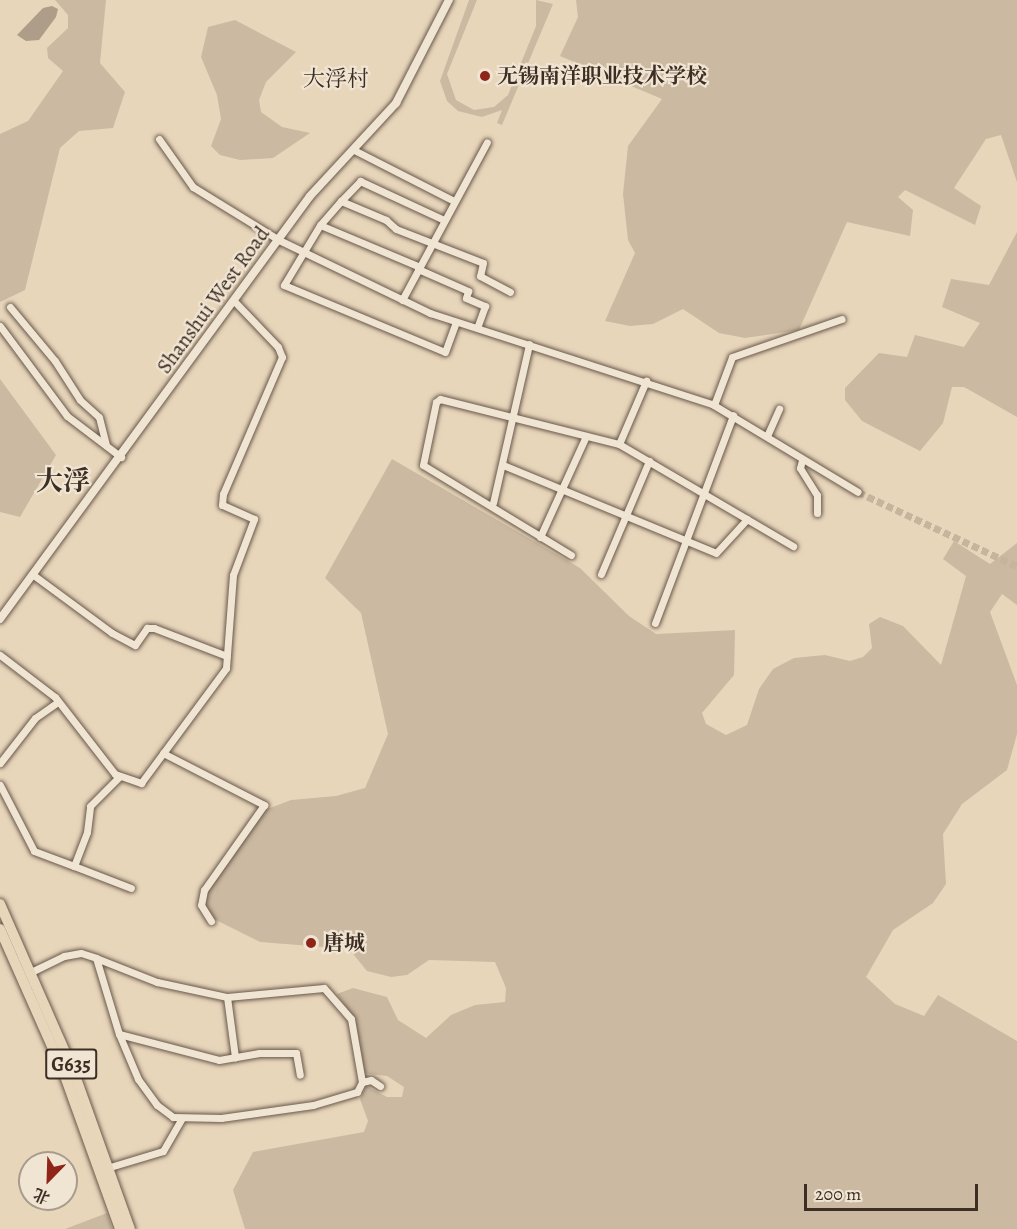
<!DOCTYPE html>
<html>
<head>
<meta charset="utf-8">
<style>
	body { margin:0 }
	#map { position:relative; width:1017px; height:1229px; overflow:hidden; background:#e8d6bb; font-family:Alegreya,"Noto Serif SC",serif }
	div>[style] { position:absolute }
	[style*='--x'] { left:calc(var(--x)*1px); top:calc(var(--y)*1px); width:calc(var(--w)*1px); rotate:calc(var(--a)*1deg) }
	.green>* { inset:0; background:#cbb9a1 }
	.water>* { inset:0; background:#ae9d88 }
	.minor-tunnel>* { height:7px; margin-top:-3.5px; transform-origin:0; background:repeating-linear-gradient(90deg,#c6b49d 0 7px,transparent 0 10.5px) }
	.roads { filter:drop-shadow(0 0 2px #68584a) drop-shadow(0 0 2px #68584a) }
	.minor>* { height:7px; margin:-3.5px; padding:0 3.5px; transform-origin:3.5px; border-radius:3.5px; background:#f0e4d3 }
	.tertiary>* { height:8px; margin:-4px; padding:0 4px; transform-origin:4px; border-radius:4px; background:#f0e4d3 }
	.trunk>* { height:10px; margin:-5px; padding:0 5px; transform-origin:5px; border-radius:5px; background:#e8d6bb }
	.dots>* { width:16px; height:16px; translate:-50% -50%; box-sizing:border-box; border:3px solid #f0e4d3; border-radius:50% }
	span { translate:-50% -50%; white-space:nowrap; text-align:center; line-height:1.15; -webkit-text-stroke:4.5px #f0e4d3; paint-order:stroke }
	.shield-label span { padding:2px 4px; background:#f0e4d3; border:2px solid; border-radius:4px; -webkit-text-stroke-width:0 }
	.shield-label { font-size:20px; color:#3d2e24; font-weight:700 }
	.poi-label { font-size:21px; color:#3d2e24; font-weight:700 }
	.left { translate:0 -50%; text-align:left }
	.street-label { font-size:21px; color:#3d2e24 }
	.neighbourhood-label { font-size:22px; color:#3d2e24 }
	.district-label { font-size:27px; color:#3d2e24; font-weight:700 }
	.north { position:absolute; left:18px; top:1151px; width:60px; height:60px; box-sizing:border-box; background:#f0e4d3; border:2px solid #a89b8d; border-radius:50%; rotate:203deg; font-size:16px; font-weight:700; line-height:24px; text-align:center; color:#3d2e24 }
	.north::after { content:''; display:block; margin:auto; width:21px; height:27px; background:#8f2418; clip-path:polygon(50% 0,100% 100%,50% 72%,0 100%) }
	.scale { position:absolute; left:804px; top:1184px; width:174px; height:27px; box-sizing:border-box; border:3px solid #3d2e24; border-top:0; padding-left:8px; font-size:18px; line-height:21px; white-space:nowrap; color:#3d2e24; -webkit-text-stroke:4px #f0e4d3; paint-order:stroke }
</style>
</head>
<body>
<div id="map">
	<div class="green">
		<div style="clip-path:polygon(55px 0,106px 0,100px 63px,125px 92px,113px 128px,79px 131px,60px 148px,25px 290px,0 302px,0 134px,28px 121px,63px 71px,48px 58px,47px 48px,68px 28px,68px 15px)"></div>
		<div style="clip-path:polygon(469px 0,477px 0,447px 74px,456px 100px,474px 110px,494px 107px,508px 95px,536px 26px,536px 0,553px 4px,502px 125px,497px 123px,502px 110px,482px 117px,458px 111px,447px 101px,440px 81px)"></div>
		<div style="clip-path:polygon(576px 0,1017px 0,1017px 182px,1001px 135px,986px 139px,954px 188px,981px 206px,975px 225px,905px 190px,898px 197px,913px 210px,910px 236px,847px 222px,799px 330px,745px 338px,719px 333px,683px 309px,653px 324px,630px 326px,605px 321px,635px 253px,628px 240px,623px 194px,628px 146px,662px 99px,560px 56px,578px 17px)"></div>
		<div style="clip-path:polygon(235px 20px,296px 52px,266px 82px,259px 100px,261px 112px,282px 127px,310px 133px,273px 158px,240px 160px,220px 155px,211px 146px,221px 119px,217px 95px,201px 57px,208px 27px)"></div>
		<div style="clip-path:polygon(1017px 232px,1017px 417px,964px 387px,952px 387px,943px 423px,920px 451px,862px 421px,845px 400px,845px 388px,879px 353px,907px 357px,915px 335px,964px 347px,980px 323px,942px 307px,951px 279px,989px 285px)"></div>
		<div style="clip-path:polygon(0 379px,56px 455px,20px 517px,0 512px)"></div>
		<div style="clip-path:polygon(392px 459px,580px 568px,629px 616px,656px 634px,735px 630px,734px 675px,702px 713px,706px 724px,726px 735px,747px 725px,759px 689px,773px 669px,794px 658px,825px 655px,850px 661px,863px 657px,872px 648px,869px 624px,880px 617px,903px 626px,941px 665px,966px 576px,943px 559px,954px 541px,990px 564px,1017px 543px,1017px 605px,1002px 594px,990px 612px,1017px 685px,1017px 734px,1007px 770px,962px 804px,943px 834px,946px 884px,933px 903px,893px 930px,866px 977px,895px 1004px,924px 1016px,938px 995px,1017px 1041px,1017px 1229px,245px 1229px,233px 1190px,253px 1152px,364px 1132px,368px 1121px,360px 1099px,366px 1086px,387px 1097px,402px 1097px,404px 1087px,387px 1076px,362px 1073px,356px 1022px,337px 994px,353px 988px,387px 997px,398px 1020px,426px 1038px,451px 1015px,475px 1005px,505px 1002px,506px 988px,495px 962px,429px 960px,407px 975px,391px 977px,367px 971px,349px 949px,260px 942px,204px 914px,205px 886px,257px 813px,291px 800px,336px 796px,365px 788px,388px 734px,361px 613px,325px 578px)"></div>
		<div style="clip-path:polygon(107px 1213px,112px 1229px,65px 1229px)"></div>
	</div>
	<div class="water">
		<div style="clip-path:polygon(52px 6px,58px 9px,56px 17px,39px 40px,26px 41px,17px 35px,43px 8px)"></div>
	</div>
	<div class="minor-tunnel">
		<div style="--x:858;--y:492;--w:175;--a:25"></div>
	</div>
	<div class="roads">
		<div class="minor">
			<div style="--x:159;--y:139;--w:59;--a:54.7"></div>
			<div style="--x:193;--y:187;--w:101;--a:31.6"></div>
			<div style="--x:279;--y:240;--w:168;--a:25.8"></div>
			<div style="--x:430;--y:313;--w:296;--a:17.9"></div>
			<div style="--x:712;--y:404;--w:170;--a:31.1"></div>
			<div style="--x:354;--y:150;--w:112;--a:27"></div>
			<div style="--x:341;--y:201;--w:28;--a:-46"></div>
			<div style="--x:360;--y:181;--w:93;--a:24.9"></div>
			<div style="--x:320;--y:225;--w:32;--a:-49"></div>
			<div style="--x:341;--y:201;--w:49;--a:22.9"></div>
			<div style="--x:386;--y:220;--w:13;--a:42"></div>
			<div style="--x:396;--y:229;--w:93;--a:21.3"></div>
			<div style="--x:483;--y:263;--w:13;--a:103"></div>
			<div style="--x:480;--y:276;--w:34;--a:28"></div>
			<div style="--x:420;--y:267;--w:108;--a:-157.2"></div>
			<div style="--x:320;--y:225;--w:70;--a:121"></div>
			<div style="--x:284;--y:285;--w:174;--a:22.6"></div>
			<div style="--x:445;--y:352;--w:32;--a:-70"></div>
			<div style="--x:418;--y:269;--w:55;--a:23.7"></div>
			<div style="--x:468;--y:291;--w:7;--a:106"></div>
			<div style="--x:466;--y:298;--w:21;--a:23"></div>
			<div style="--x:485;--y:306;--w:23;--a:110"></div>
			<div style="--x:402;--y:300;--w:179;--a:-61.7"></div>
			<div style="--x:10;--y:307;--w:70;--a:50.2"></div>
			<div style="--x:55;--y:361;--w:46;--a:57.3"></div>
			<div style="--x:80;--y:400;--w:25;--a:42"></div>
			<div style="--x:99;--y:417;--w:29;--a:76"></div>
			<div style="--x:0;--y:326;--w:112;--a:53.3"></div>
			<div style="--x:67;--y:416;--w:68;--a:37.2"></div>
			<div style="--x:714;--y:405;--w:51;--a:-69.4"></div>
			<div style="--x:732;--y:357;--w:116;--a:-19.1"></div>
			<div style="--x:767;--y:436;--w:30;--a:-66"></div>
			<div style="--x:619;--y:444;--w:69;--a:-66.8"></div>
			<div style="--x:802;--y:460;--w:8;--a:104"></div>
			<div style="--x:800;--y:468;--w:32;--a:58"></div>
			<div style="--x:817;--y:495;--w:18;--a:90"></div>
			<div style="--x:503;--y:465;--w:230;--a:22.4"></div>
			<div style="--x:716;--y:553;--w:46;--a:-47.6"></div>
			<div style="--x:493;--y:503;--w:163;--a:-77.2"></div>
			<div style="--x:540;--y:537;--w:111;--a:-65.5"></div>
			<div style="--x:571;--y:555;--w:173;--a:-148.7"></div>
			<div style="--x:423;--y:465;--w:64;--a:-78.3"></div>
			<div style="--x:436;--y:402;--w:5;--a:-37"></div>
			<div style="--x:440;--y:399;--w:185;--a:14.1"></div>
			<div style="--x:619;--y:444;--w:202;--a:30.4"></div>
			<div style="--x:32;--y:574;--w:99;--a:36.4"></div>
			<div style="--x:112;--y:633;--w:26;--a:28"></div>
			<div style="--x:135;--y:645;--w:21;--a:-55"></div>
			<div style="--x:147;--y:628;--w:7;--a:0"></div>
			<div style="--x:154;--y:628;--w:78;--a:21"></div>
			<div style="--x:601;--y:574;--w:123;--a:-67"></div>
			<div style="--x:655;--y:623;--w:222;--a:-69.4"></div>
			<div style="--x:0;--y:655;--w:69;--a:37.4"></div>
			<div style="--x:55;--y:697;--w:98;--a:52.1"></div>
			<div style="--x:115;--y:774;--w:28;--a:19"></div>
			<div style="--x:141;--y:783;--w:143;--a:-53.5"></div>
			<div style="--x:226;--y:668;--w:93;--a:-85.7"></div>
			<div style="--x:233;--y:575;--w:60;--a:-69.4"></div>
			<div style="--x:254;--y:519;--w:35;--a:-156"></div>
			<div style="--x:222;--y:505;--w:11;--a:-85"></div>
			<div style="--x:223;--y:494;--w:149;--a:-66.7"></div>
			<div style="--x:282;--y:357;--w:11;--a:-112"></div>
			<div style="--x:278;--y:347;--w:62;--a:-133.7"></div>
			<div style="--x:163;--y:753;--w:114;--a:27.2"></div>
			<div style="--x:264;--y:805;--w:104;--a:125.2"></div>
			<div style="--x:204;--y:890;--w:15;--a:101"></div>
			<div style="--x:201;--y:905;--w:19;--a:58"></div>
			<div style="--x:0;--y:763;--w:57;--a:-52.1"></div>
			<div style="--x:35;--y:718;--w:28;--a:-35"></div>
			<div style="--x:0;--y:785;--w:74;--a:62.7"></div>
			<div style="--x:34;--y:851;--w:43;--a:20.6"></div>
			<div style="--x:74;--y:866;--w:36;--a:-69"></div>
			<div style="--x:87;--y:832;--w:26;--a:-83"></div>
			<div style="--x:90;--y:806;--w:42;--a:-45"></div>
			<div style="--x:74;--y:866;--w:61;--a:21.1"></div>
			<div style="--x:96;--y:958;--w:66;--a:21.5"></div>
			<div style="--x:157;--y:982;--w:72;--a:12.1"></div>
			<div style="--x:227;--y:997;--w:61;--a:82.4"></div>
			<div style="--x:31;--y:972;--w:37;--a:-26"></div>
			<div style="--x:64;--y:956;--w:17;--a:-10"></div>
			<div style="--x:81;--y:953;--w:16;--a:18"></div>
			<div style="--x:96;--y:958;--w:79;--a:73.2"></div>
			<div style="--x:119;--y:1034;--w:103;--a:14.6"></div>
			<div style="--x:219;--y:1060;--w:41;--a:-9.9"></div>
			<div style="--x:259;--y:1053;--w:37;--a:0"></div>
			<div style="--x:296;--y:1053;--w:22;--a:80"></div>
			<div style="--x:227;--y:997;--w:97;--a:-5.3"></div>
			<div style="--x:324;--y:988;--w:41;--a:48.9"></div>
			<div style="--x:351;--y:1019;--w:64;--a:80.1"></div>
			<div style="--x:119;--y:1034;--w:49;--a:67.1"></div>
			<div style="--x:138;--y:1079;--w:32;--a:54"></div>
			<div style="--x:157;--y:1105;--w:20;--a:37"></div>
			<div style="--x:173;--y:1117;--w:48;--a:1.2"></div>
			<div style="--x:221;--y:1118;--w:93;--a:-8"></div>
			<div style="--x:313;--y:1105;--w:46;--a:-16.5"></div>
			<div style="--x:357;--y:1092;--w:11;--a:-63"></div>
			<div style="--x:362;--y:1082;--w:9;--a:-13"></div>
			<div style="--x:371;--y:1080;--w:11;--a:34"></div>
			<div style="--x:110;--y:1167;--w:55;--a:-16.8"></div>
			<div style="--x:163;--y:1151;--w:38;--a:-60"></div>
		</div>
		<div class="tertiary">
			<div style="--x:0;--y:619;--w:524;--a:-53.76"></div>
			<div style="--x:310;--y:196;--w:127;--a:-47.2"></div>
			<div style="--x:396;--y:103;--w:116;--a:-62.8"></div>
		</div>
		<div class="trunk">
			<div style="--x:0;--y:904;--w:181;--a:66.3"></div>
			<div style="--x:73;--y:1070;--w:169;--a:70.3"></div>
			<div style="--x:0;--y:929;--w:161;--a:66.1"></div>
			<div style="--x:65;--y:1076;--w:163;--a:70.2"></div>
		</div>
	</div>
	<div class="dots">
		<div style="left:485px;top:76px;background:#8f2418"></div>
		<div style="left:311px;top:943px;background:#8f2418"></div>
	</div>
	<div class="shield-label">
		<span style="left:71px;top:1064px">G635</span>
	</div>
	<div class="poi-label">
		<span class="left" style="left:497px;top:76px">无锡南洋职业技术学校</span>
		<span class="left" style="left:323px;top:943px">唐城</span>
	</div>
	<div class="street-label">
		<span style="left:213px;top:300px;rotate:-54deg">Shanshui West Road</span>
	</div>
	<div class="neighbourhood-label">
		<span style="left:336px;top:80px">大浮村</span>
	</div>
	<div class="district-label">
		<span style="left:63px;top:482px">大浮</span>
	</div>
	<div class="north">北</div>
	<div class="scale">200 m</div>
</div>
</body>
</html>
